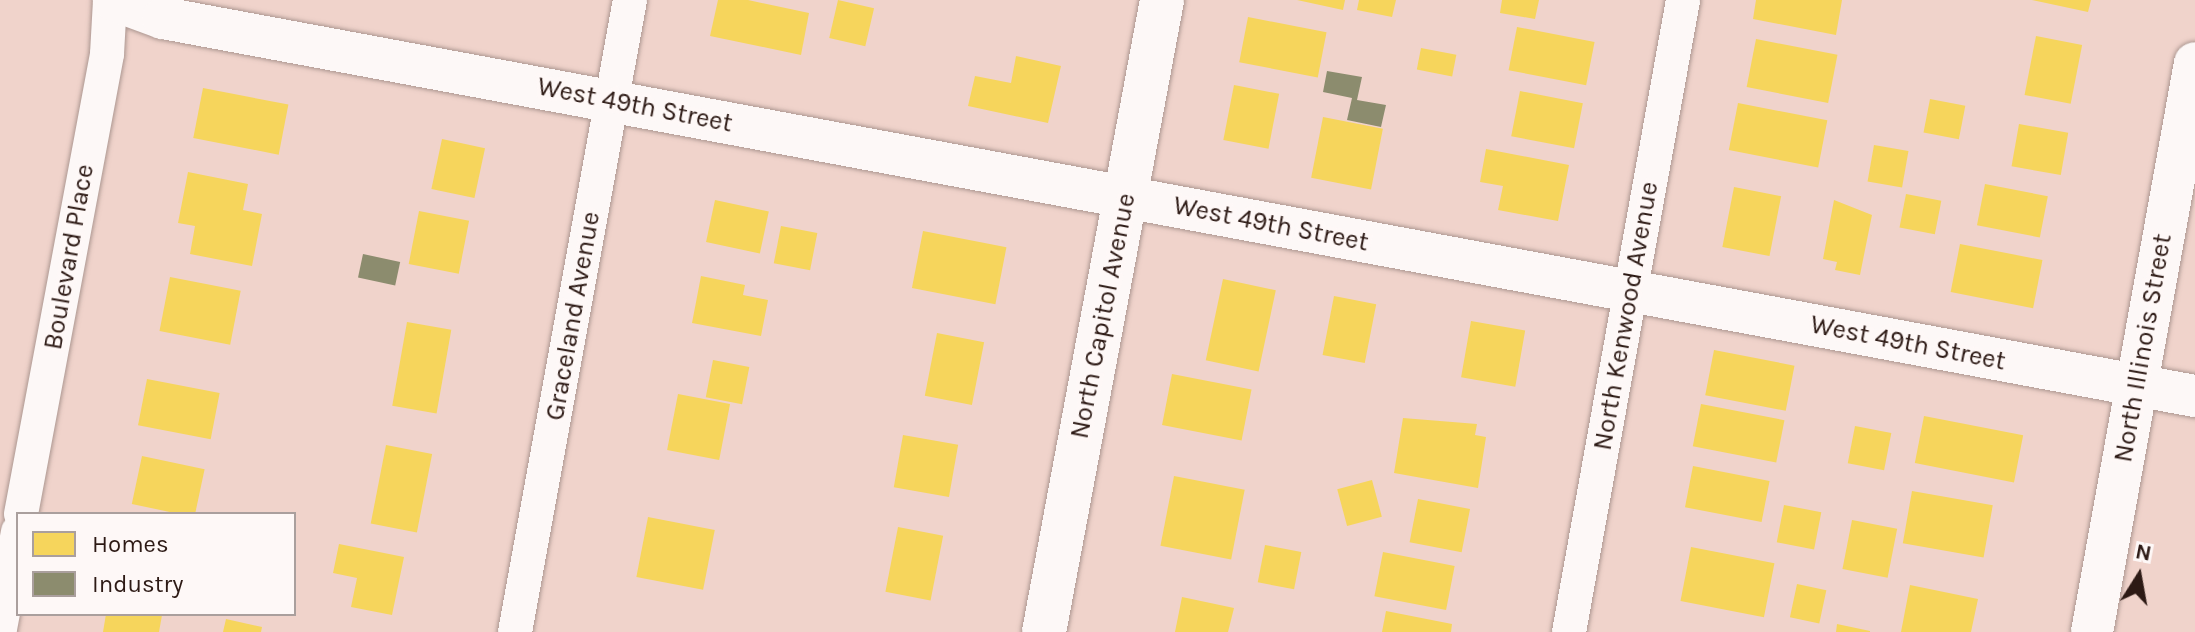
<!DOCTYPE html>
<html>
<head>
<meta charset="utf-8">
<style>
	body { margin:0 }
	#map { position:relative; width:2195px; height:632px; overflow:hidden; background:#f0d3cb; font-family:Karla,sans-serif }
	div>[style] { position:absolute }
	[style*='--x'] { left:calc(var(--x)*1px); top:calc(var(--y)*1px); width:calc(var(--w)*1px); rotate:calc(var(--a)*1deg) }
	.homes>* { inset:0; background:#f6d55c; transform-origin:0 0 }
	.industry>* { inset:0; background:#8c8c6e; transform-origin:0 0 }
	.roads { filter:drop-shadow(0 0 2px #ac9791) drop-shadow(0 0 2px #ac9791) }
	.minor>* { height:34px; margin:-17px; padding:0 17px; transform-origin:17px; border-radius:17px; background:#fdf8f7 }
	.tertiary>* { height:42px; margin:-21px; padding:0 21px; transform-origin:21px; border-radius:21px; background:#fdf8f7 }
	.secondary>* { height:44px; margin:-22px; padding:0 22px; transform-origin:22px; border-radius:22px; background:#fdf8f7 }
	span { translate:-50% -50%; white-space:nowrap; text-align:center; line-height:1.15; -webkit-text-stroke:8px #fef8f7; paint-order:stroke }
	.street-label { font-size:26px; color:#2d1a15 }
	.legend { position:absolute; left:16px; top:512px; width:280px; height:104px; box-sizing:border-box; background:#fef8f7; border:2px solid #aa9f9d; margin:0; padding:10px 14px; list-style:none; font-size:24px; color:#2d1a15 }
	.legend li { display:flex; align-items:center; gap:16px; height:40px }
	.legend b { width:40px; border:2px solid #aa9f9d }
	.north { position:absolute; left:2099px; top:536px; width:80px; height:80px; -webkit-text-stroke:6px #fef8f7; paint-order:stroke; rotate:11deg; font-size:22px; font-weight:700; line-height:32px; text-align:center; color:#2d1a15 }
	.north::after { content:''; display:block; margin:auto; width:28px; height:36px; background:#2d1a15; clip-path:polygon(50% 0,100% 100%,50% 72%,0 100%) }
</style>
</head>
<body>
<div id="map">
	<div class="homes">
		<div style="clip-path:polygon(718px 0,748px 0,809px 13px,801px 55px,710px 36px)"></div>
		<div style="left:838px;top:0;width:37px;height:39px;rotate:13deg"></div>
		<div style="clip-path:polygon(1297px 0,1345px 0,1343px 10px)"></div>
		<div style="clip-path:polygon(1359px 0,1396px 0,1392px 17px,1357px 10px)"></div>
		<div style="clip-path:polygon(1502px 0,1539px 0,1535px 19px,1500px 13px)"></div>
		<div style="clip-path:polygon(1756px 0,1842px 0,1836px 35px,1753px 19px)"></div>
		<div style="clip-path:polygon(2032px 0,2091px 0,2088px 12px)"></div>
		<div style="left:1248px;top:17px;width:80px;height:46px;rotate:11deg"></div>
		<div style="left:1517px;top:27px;width:79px;height:44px;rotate:11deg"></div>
		<div style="left:2036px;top:36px;width:47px;height:60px;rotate:11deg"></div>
		<div style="left:1756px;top:39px;width:83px;height:49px;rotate:11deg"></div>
		<div style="left:1421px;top:48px;width:36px;height:22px;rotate:11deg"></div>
		<div style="clip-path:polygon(1016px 56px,1061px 66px,1048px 123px,968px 106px,975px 76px,1011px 83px)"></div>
		<div style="left:1234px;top:85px;width:46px;height:56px;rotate:11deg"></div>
		<div style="left:203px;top:88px;width:87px;height:51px;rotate:11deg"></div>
		<div style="left:1520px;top:91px;width:64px;height:46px;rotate:11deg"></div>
		<div style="left:1930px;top:99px;width:36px;height:34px;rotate:11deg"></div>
		<div style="left:1738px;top:103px;width:91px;height:48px;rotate:11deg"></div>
		<div style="left:1323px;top:117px;width:61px;height:62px;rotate:11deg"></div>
		<div style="left:2019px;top:124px;width:50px;height:43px;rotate:10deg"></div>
		<div style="left:442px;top:139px;width:44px;height:51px;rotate:12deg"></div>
		<div style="left:1874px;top:145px;width:35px;height:37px;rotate:10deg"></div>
		<div style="clip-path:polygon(1486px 149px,1569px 165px,1558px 221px,1498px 210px,1503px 186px,1480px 182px)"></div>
		<div style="clip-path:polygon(188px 172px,248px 184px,243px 210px,262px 214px,252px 266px,190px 254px,195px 226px,178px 223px)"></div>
		<div style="left:1985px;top:184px;width:64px;height:42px;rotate:11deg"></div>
		<div style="left:1734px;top:187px;width:48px;height:61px;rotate:11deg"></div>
		<div style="left:1906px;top:194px;width:36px;height:34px;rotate:11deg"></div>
		<div style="left:715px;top:200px;width:55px;height:43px;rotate:12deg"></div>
		<div style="clip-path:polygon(1834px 200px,1872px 215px,1860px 275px,1835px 270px,1837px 262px,1823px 259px)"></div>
		<div style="left:419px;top:211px;width:51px;height:54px;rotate:11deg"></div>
		<div style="left:781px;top:226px;width:37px;height:38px;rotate:11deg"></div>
		<div style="left:923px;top:231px;width:85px;height:58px;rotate:11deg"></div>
		<div style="left:1960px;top:244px;width:84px;height:49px;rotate:11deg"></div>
		<div style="clip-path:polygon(701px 276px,745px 285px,743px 295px,768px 300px,761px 336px,692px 323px)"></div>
		<div style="left:170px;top:277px;width:72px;height:55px;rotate:11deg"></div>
		<div style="left:1223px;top:279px;width:54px;height:83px;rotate:12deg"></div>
		<div style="left:1334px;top:296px;width:43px;height:60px;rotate:11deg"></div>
		<div style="left:1471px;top:321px;width:55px;height:57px;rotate:10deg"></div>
		<div style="left:407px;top:322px;width:45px;height:85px;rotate:10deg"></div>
		<div style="left:937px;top:333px;width:48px;height:64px;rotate:11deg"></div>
		<div style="left:1714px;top:350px;width:82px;height:46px;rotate:11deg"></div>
		<div style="left:713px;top:360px;width:37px;height:38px;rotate:11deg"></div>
		<div style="left:1172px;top:374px;width:81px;height:52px;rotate:11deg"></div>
		<div style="left:147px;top:379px;width:74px;height:47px;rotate:11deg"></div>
		<div style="left:678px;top:394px;width:53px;height:57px;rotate:11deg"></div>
		<div style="left:1701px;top:404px;width:85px;height:43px;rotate:11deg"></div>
		<div style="left:1924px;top:416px;width:101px;height:48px;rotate:11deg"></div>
		<div style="clip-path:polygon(1403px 418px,1477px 424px,1475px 435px,1486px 437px,1478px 488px,1394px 473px)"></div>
		<div style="left:1855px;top:426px;width:37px;height:38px;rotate:11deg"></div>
		<div style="left:903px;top:435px;width:56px;height:53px;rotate:10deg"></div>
		<div style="left:386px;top:445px;width:47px;height:80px;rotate:11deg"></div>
		<div style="left:142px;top:456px;width:64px;height:49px;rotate:12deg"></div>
		<div style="left:1693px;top:466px;width:78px;height:42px;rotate:11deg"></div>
		<div style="left:1174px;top:476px;width:72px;height:71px;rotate:11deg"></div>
		<div style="left:1372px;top:480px;width:38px;height:36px;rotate:75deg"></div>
		<div style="left:1912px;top:491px;width:82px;height:53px;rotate:10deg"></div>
		<div style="left:1418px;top:499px;width:53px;height:44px;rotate:11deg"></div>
		<div style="left:1784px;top:505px;width:38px;height:38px;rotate:11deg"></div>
		<div style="left:648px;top:517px;width:68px;height:61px;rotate:11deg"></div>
		<div style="left:1852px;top:520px;width:46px;height:50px;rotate:11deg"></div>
		<div style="left:898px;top:527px;width:46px;height:66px;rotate:11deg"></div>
		<div style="clip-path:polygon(339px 544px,404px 557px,392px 615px,351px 607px,357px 578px,333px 573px)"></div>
		<div style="left:1265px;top:545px;width:37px;height:38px;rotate:11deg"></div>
		<div style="left:1691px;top:547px;width:85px;height:55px;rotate:11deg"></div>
		<div style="left:1383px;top:552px;width:73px;height:45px;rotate:11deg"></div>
		<div style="left:1797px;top:584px;width:30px;height:34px;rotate:12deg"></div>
		<div style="clip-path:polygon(1910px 585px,1978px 599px,1971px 632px,1901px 632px)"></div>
		<div style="clip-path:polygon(1182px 597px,1234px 608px,1228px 632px,1175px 632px)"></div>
		<div style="clip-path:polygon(1386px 611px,1452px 624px,1451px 632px,1382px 632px)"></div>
		<div style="clip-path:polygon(106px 614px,159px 614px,162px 615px,159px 632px,103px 632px)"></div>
		<div style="clip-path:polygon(226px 619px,262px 627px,261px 632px,223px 632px)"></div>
		<div style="clip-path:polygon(1837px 624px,1870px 631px,1870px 632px,1836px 632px)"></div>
	</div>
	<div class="industry">
		<div style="clip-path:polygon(1327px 71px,1362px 77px,1357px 100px,1386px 105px,1381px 127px,1347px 120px,1352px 98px,1323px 92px)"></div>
		<div style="left:363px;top:254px;width:38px;height:24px;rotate:12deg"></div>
	</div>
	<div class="roads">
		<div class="minor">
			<div style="--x:21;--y:514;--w:468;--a:-79.4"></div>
			<div style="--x:107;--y:54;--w:54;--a:-86.8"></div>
			<div style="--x:0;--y:629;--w:99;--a:-79.5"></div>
			<div style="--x:515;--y:632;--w:642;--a:-79.69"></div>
			<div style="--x:1569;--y:632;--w:642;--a:-79.77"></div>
		</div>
		<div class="tertiary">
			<div style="--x:114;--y:0;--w:52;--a:20.2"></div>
			<div style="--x:163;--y:18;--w:2067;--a:10.54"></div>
			<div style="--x:2092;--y:632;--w:578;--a:-79.74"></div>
		</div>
		<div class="secondary">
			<div style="--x:1044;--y:632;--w:643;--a:-79.42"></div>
		</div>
	</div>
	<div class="street-label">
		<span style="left:635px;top:105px;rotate:11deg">West 49th Street</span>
		<span style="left:1271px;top:224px;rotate:11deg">West 49th Street</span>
		<span style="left:69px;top:257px;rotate:-80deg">Boulevard Place</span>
		<span style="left:573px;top:316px;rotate:-80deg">Graceland Avenue</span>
		<span style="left:1103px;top:316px;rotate:-79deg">North Capitol Avenue</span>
		<span style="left:1626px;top:316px;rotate:-80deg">North Kenwood Avenue</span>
		<span style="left:1908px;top:343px;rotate:11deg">West 49th Street</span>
		<span style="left:2143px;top:348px;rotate:-80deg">North Illinois Street</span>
	</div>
	<ul class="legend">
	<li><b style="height:22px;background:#f6d55c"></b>Homes</li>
	<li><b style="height:22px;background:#8c8c6e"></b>Industry</li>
	</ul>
	<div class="north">N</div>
</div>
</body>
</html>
